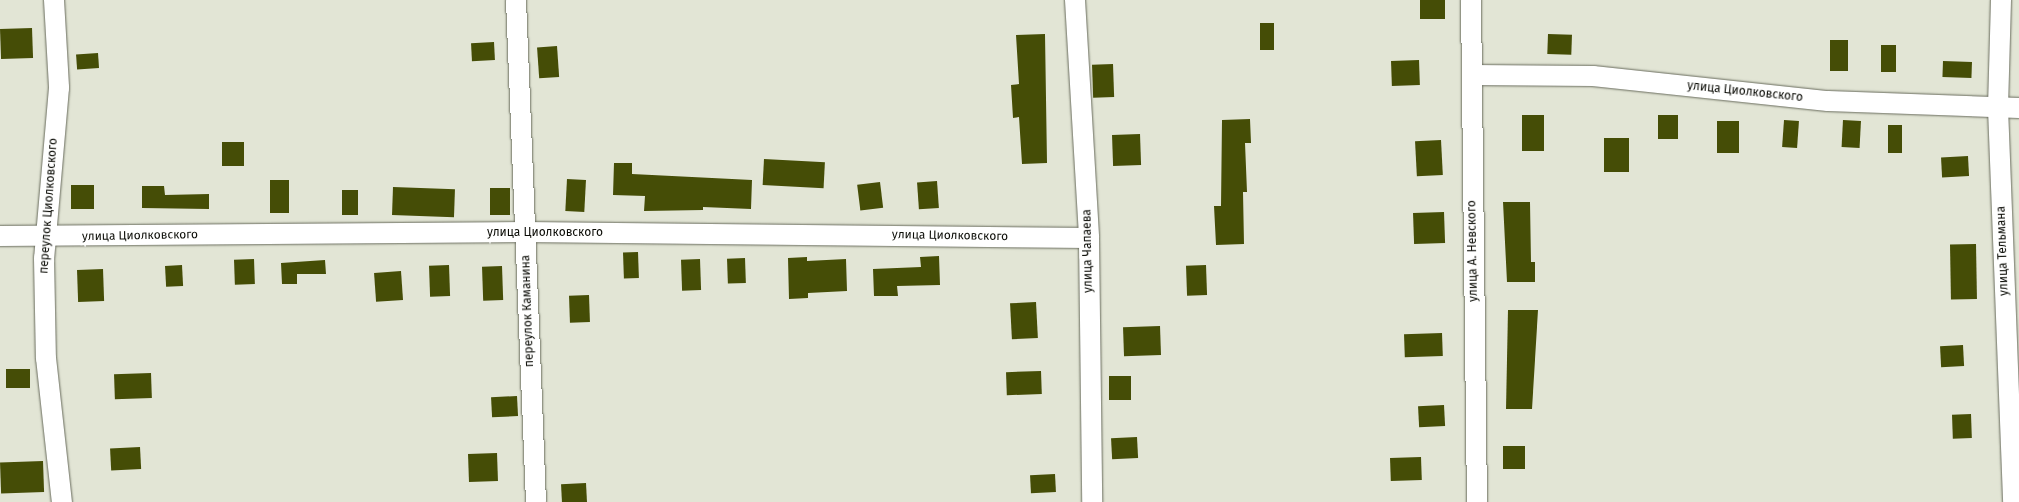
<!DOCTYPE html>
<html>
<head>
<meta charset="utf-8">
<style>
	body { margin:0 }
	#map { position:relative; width:2019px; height:502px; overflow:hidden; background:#e2e5d5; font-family:"Fira Sans",sans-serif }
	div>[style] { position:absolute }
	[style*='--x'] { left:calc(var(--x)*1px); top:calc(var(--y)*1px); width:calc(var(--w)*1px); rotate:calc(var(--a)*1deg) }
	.building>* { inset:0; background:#454d06; transform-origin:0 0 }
	.roads { filter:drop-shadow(0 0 1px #696c5d) drop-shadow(0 0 1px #696c5d) }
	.street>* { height:20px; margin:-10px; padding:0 10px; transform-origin:10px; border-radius:10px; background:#fff }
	span { translate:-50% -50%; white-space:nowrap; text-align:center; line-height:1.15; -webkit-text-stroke:5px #fff; paint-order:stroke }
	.street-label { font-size:12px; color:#0c0d07 }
</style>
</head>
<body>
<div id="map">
	<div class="building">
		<div style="left:1420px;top:0;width:25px;height:19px"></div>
		<div style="left:1260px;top:23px;width:14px;height:27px"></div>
		<div style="left:32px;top:28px;width:30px;height:32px;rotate:88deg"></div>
		<div style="clip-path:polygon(1045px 34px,1047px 163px,1022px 164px,1019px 117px,1013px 118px,1011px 85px,1019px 84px,1016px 35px)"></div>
		<div style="left:1548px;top:34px;width:24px;height:20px;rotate:2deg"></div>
		<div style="left:1830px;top:40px;width:18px;height:31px"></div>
		<div style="left:494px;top:42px;width:18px;height:23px;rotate:87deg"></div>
		<div style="left:1881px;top:45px;width:15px;height:27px"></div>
		<div style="left:557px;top:46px;width:31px;height:20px;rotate:86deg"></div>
		<div style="left:98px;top:53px;width:15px;height:22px;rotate:86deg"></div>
		<div style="left:1419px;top:60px;width:25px;height:28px;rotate:88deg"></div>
		<div style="left:1943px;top:61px;width:29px;height:16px;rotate:2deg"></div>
		<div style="left:1113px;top:64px;width:33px;height:21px;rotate:88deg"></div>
		<div style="left:1522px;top:115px;width:22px;height:36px"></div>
		<div style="left:1658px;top:115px;width:20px;height:24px"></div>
		<div style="clip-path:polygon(1250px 119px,1251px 143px,1245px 143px,1247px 192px,1243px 192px,1244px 244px,1216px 245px,1214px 206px,1221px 206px,1222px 120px)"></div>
		<div style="left:1784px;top:120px;width:15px;height:27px;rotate:4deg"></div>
		<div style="left:1843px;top:120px;width:18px;height:27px;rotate:3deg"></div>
		<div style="left:1717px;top:121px;width:22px;height:32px"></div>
		<div style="left:1888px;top:125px;width:14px;height:28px"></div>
		<div style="left:1140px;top:134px;width:31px;height:28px;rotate:88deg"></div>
		<div style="left:1604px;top:138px;width:25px;height:34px"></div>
		<div style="left:1441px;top:140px;width:35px;height:26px;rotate:87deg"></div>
		<div style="left:222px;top:142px;width:22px;height:24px"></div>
		<div style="left:1968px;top:156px;width:20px;height:27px;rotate:87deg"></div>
		<div style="left:764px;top:159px;width:61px;height:26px;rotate:3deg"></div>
		<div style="clip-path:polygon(614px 163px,632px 163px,632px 174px,752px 180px,751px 209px,703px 207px,703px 210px,644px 211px,645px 196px,613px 195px)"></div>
		<div style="left:567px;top:179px;width:19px;height:32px;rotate:3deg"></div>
		<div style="left:270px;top:180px;width:19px;height:33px"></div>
		<div style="left:937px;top:181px;width:27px;height:20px;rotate:86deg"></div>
		<div style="left:880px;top:182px;width:26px;height:23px;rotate:83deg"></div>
		<div style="left:71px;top:185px;width:23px;height:24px"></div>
		<div style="clip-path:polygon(142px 186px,164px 186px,165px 195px,209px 194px,209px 209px,142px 208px)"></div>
		<div style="left:393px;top:187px;width:62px;height:28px;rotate:2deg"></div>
		<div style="left:490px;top:188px;width:20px;height:27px"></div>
		<div style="left:342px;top:190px;width:16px;height:25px"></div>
		<div style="clip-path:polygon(1503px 202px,1530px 202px,1531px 262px,1535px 262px,1535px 282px,1507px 282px)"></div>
		<div style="left:1444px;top:212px;width:31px;height:31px;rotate:88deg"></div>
		<div style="left:1976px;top:244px;width:55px;height:26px;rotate:89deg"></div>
		<div style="left:638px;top:252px;width:26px;height:15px;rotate:88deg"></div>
		<div style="clip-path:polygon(939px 256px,940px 285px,897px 286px,898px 296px,874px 296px,873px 269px,921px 267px,920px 257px)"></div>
		<div style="clip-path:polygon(807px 257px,807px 261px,846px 259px,847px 291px,808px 293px,808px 298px,789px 299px,788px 258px)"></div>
		<div style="left:745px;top:258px;width:25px;height:18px;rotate:88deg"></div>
		<div style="left:254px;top:259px;width:25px;height:20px;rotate:88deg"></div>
		<div style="left:700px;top:259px;width:31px;height:19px;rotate:88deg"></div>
		<div style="clip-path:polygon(325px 260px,326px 274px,297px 274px,297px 284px,282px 284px,281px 263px)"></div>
		<div style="left:182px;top:265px;width:21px;height:17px;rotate:87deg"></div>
		<div style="left:449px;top:265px;width:31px;height:20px;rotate:88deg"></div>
		<div style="left:1206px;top:265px;width:30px;height:20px;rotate:88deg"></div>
		<div style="left:502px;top:266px;width:34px;height:20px;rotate:88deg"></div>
		<div style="left:103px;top:269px;width:32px;height:26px;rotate:88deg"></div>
		<div style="left:401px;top:271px;width:29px;height:27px;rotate:86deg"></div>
		<div style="left:589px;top:295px;width:27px;height:20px;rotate:88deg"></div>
		<div style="left:1036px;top:302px;width:36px;height:26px;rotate:87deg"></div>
		<div style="clip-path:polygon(1508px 310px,1538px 310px,1532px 409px,1506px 409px)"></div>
		<div style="left:1160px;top:326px;width:29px;height:37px;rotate:88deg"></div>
		<div style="left:1442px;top:333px;width:23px;height:38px;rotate:88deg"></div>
		<div style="left:1963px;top:345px;width:21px;height:23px;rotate:87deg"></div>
		<div style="left:6px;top:369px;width:24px;height:19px"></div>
		<div style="left:1041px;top:371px;width:23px;height:35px;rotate:88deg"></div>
		<div style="left:151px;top:373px;width:25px;height:37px;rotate:88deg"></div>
		<div style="left:1109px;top:376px;width:22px;height:24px"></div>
		<div style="left:517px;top:396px;width:20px;height:26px;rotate:87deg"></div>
		<div style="left:1444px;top:405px;width:21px;height:26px;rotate:87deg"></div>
		<div style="left:1971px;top:414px;width:24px;height:19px;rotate:88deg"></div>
		<div style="left:1137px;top:437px;width:21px;height:26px;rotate:87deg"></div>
		<div style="left:1503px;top:446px;width:22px;height:23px"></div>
		<div style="left:140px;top:447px;width:22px;height:30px;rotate:87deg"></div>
		<div style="left:497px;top:453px;width:28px;height:29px;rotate:88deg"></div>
		<div style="left:1421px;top:457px;width:23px;height:31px;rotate:88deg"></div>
		<div style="left:43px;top:461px;width:31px;height:43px;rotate:88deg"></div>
		<div style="left:1055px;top:474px;width:18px;height:25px;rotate:87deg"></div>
		<div style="left:586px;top:483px;width:19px;height:25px;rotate:87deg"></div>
	</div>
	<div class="roads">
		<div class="street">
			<div style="--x:54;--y:0;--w:88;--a:86.7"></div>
			<div style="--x:59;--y:88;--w:171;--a:95"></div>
			<div style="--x:44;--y:258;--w:100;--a:88.9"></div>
			<div style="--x:46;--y:358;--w:145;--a:83.7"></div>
			<div style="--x:516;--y:0;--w:502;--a:87.72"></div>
			<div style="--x:1075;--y:0;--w:238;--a:86.6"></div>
			<div style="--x:1089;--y:238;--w:264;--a:89.3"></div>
			<div style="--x:1471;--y:0;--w:502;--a:89.32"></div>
			<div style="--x:2001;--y:0;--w:108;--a:91.6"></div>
			<div style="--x:1998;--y:108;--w:394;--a:87.8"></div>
			<div style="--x:1472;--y:75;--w:121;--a:0.5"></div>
			<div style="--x:1593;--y:76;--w:236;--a:6.1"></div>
			<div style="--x:1828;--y:101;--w:191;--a:2.1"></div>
			<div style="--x:0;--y:236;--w:524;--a:-0.44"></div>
			<div style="--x:524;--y:232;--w:565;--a:0.61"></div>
		</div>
	</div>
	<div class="street-label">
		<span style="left:1745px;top:92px;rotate:6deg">улица Циолковского</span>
		<span style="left:49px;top:206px;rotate:-86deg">переулок Циолковского</span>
		<span style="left:545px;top:233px">улица Циолковского</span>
		<span style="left:140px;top:236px;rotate:-1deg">улица Циолковского</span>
		<span style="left:950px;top:236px;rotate:1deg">улица Циолковского</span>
		<span style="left:1088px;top:251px;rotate:-91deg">улица Чапаева</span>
		<span style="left:1473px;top:251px;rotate:-91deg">улица А. Невского</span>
		<span style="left:2003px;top:251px;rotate:-92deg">улица Тельмана</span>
		<span style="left:528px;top:311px;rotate:-92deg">переулок Каманина</span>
	</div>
</div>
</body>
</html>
